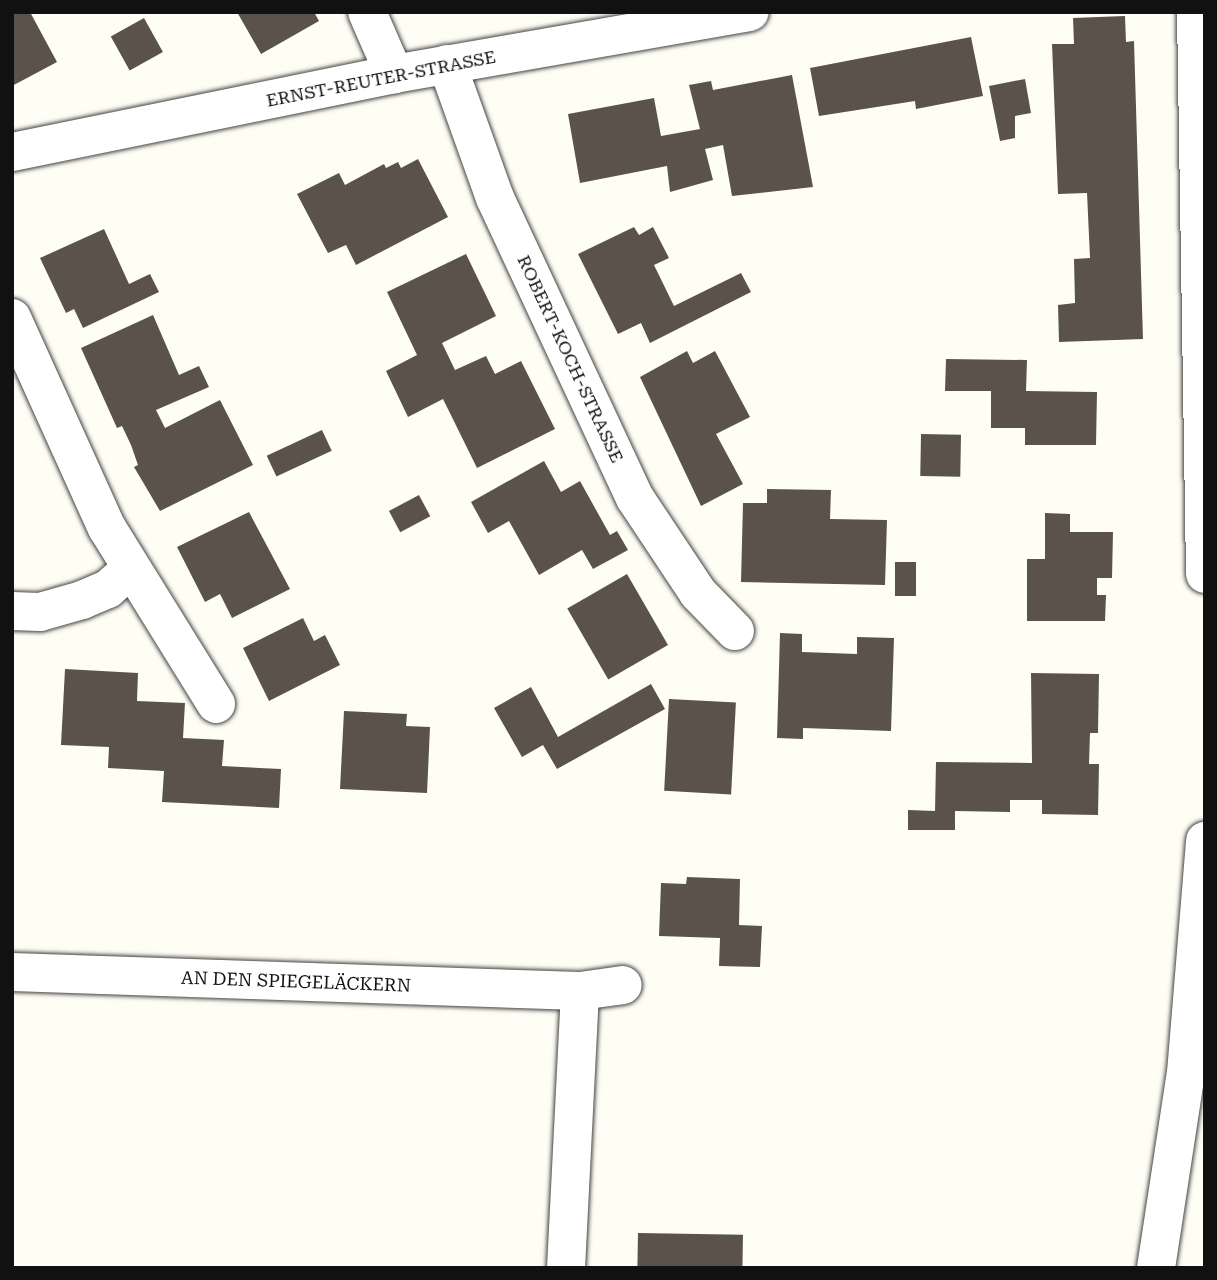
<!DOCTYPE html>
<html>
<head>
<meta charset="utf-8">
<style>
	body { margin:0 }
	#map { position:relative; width:1217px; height:1280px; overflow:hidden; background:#fffef4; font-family:"Roboto Serif",serif }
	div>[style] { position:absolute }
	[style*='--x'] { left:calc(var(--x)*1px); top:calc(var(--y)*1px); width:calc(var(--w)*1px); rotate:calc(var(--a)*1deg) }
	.building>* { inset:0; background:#5b534b; transform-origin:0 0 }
	.roads { filter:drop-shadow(0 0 2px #444) drop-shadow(0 0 2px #444) }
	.minor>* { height:38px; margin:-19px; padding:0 19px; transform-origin:19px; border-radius:19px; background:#fff }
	span { translate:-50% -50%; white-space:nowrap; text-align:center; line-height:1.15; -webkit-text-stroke:7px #fff; paint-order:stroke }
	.street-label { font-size:18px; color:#111 }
	.frame { position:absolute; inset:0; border:14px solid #111; pointer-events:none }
</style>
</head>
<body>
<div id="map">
	<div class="building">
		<div style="clip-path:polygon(12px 12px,30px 12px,57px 62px,12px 86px)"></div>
		<div style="clip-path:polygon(237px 12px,314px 12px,319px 21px,261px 54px)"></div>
		<div style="clip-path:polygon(1125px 16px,1126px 42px,1134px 41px,1143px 339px,1059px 342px,1058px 305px,1075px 303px,1074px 259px,1090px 258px,1087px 193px,1058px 194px,1052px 44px,1074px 44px,1073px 18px)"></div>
		<div style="left:144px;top:18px;width:39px;height:38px;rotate:61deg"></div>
		<div style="clip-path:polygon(971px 37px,983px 96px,916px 109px,915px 101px,819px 116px,810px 68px)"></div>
		<div style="clip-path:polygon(792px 75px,813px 187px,732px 196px,723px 145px,705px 149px,713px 180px,670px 192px,667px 166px,580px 183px,568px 114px,654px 98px,661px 136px,700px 129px,689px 85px,711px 81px,713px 90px)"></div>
		<div style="clip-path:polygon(1025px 79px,1031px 113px,1015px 116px,1015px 138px,1000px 141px,989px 86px)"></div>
		<div style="clip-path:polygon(418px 159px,448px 217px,356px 265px,346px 245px,328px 253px,297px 194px,339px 173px,345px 185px,384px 164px,386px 168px,398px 162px,401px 168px)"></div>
		<div style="clip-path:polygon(634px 227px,639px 235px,653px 227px,669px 258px,654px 265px,674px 306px,741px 273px,751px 292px,650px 343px,641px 323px,618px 334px,578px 254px)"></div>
		<div style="clip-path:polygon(104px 229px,129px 284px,150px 274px,159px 292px,83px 328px,74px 309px,66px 313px,40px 258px)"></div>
		<div style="clip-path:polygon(466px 254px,496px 316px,442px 343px,455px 370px,486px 356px,495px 374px,521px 361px,555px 429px,477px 468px,443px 399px,408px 417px,386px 371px,417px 355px,387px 292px)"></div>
		<div style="clip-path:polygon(153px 315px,179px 375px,199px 366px,209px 387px,156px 410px,165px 428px,220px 400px,253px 465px,160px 511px,134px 467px,138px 465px,131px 445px,122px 426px,117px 428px,81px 348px)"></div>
		<div style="clip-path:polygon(687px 351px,693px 363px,715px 351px,750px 417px,716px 434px,743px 484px,701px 506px,640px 377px)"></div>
		<div style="clip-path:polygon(946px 359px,1027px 360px,1026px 391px,1097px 392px,1096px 445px,1025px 445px,1025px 428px,991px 428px,991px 391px,945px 391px)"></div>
		<div style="left:322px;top:430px;width:23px;height:61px;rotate:65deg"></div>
		<div style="left:921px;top:434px;width:40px;height:42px;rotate:1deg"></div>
		<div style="clip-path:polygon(544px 461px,561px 492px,580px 481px,610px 535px,617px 531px,628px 550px,593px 569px,582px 550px,539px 575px,509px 521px,488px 533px,471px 502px)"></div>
		<div style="clip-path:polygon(767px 489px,831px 490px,830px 519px,887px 520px,885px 585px,741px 582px,743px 503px,767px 503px)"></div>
		<div style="left:419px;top:495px;width:24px;height:34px;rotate:62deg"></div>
		<div style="clip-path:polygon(249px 512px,290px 589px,232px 618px,220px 594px,205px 602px,177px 547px)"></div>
		<div style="clip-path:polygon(1045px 513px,1070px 514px,1070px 532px,1113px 532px,1112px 578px,1097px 578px,1097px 595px,1106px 595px,1105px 621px,1027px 621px,1027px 559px,1045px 559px)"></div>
		<div style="left:895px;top:562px;width:21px;height:34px"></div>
		<div style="left:627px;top:574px;width:82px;height:69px;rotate:60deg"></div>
		<div style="clip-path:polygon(303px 618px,314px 641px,325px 635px,340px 665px,269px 701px,243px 648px)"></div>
		<div style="clip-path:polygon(780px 633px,802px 634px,802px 652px,857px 654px,857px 637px,894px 638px,891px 731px,803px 728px,803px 739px,777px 738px)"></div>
		<div style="clip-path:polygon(65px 669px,138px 673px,137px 701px,185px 703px,183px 738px,224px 740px,222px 766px,281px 769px,279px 808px,162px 802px,164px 771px,108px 768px,109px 747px,61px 745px)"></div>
		<div style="clip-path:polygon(1031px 673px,1099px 674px,1098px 733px,1090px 733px,1089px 764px,1099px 764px,1098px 815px,1042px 814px,1042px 800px,1010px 800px,1010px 812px,955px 811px,955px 830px,908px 830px,908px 810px,935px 811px,936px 762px,1032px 763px)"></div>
		<div style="clip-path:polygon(651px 684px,665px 709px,557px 769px,543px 745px,522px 757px,494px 708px,531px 687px,558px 737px)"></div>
		<div style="left:669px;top:699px;width:67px;height:92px;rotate:3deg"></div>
		<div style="clip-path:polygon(344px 711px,407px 714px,406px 726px,430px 727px,427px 793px,340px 789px)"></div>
		<div style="clip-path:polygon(687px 877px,740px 879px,739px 925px,762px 926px,760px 967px,719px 966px,720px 938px,659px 936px,661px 883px,686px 884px)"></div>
		<div style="left:638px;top:1233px;width:105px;height:35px;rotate:1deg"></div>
	</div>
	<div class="roads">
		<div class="minor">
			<div style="--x:367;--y:12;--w:68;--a:66.5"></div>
			<div style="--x:1196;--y:12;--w:562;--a:89.08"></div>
			<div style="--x:447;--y:64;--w:142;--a:70.3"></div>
			<div style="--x:495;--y:198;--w:331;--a:65"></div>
			<div style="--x:635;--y:498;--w:114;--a:56.4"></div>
			<div style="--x:698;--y:593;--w:53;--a:45.8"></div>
			<div style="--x:12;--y:152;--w:390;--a:-11.5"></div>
			<div style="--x:394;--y:74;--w:361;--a:-9.9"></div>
			<div style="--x:12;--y:318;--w:230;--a:65.7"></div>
			<div style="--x:107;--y:528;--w:207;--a:58.2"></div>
			<div style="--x:12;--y:611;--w:28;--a:2"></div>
			<div style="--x:40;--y:612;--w:44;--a:-15.9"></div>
			<div style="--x:82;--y:600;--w:28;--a:-23"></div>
			<div style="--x:108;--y:589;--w:28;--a:-42"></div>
			<div style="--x:12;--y:972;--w:568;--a:1.92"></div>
			<div style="--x:580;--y:991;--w:43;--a:-7.9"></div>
			<div style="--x:566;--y:1268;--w:277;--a:-87.1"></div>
			<div style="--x:1156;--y:1268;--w:197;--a:-81.3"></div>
			<div style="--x:1186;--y:1073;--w:233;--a:-85.3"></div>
		</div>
	</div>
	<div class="street-label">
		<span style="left:381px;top:79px;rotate:-11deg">ERNST-REUTER-STRASSE</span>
		<span style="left:570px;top:359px;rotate:65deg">ROBERT-KOCH-STRASSE</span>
		<span style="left:296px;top:982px;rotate:2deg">AN DEN SPIEGELÄCKERN</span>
	</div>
	<div class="frame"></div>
</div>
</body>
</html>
